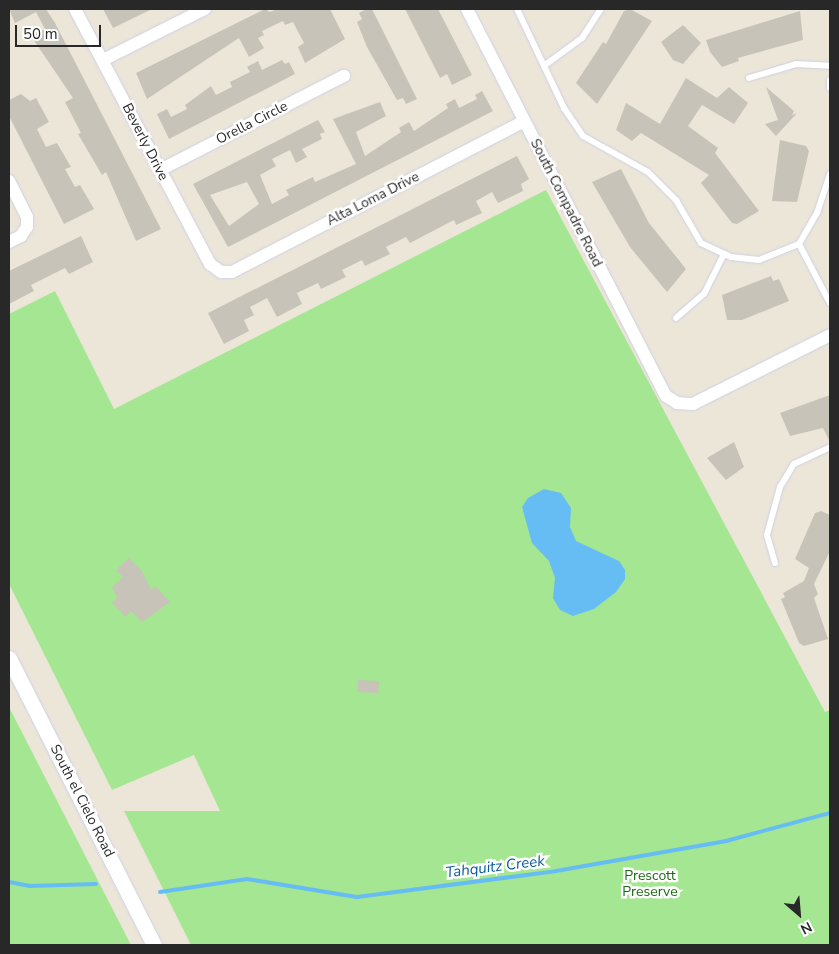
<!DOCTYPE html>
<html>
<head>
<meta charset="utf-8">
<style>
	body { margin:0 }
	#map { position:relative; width:839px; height:954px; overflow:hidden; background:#ece6d9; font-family:"Nunito Sans",sans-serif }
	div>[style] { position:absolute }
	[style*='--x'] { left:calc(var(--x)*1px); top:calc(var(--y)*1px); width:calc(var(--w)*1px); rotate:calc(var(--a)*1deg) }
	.green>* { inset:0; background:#a4e692 }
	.water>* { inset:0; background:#66bdf4 }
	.stream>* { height:4px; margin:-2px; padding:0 2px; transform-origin:2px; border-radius:2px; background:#66bdf4 }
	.building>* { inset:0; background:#c7c3b9; transform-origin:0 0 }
	.roads { filter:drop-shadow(0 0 1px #ced0e3) drop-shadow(0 0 1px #ced0e3) }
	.service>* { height:6px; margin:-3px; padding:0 3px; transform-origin:3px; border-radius:3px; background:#fff }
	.minor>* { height:12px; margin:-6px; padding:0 6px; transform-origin:6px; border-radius:6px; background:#fff }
	.tertiary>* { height:15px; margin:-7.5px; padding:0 7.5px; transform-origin:7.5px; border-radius:7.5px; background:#fff }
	span { translate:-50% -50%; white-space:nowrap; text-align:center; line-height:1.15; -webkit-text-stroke:5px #fff; paint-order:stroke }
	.street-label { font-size:14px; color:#282828 }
	.park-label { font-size:14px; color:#1d6816 }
	.water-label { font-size:15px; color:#06589e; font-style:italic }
	.frame { position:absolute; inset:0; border:10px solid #282828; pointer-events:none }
	.north { position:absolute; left:774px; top:889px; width:50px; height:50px; -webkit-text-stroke:4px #fff; paint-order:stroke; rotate:153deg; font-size:14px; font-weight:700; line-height:20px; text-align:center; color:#282828 }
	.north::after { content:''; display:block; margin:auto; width:18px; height:22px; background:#282828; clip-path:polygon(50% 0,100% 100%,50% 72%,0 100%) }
	.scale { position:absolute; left:15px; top:25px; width:86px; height:22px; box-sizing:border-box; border:2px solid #282828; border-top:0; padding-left:6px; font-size:15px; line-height:18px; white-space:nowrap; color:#282828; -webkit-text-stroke:4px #fff; paint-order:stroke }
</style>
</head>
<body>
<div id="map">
	<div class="green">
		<div style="clip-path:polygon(546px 190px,825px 712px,830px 710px,830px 945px,191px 945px,124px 811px,220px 811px,194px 755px,112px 790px,9px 584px,9px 314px,55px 291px,114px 409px)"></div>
		<div style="clip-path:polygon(9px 707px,131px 945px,9px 945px)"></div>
	</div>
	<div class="water">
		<div style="clip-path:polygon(544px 489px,561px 493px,571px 508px,570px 527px,576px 541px,619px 561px,625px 570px,625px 579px,616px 592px,594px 609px,573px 616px,560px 610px,553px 598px,555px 578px,549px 561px,532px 543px,522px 507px,528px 498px)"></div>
	</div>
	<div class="stream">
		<div style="--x:9;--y:882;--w:20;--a:11"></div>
		<div style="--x:29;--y:886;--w:67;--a:-1.7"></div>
		<div style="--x:160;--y:892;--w:88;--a:-8.5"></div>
		<div style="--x:247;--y:879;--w:111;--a:9.3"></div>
		<div style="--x:357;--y:897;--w:201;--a:-7.4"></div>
		<div style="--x:556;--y:871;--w:173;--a:-10"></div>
		<div style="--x:726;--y:841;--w:108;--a:-15.1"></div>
	</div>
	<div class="building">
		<div style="clip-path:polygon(9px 9px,46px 9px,55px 23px,161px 229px,136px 241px,106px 172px,102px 175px,78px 134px,81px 133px,65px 102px,73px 98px,31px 36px,45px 29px,36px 12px,15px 23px)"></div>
		<div style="clip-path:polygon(103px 9px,152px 9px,113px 28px)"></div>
		<div style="clip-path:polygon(265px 9px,270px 12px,277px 9px,330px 9px,345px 39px,305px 63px,298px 47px,304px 43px,293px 22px,285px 25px,283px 21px,262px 31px,264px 35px,258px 38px,264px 48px,249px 57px,239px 38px,147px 99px,136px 73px)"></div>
		<div style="clip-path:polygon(366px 9px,372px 9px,417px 99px,406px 104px,403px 98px,397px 100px,367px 47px,357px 22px,362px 19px,359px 13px)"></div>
		<div style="clip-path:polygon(405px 9px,438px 9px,472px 75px,452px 85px,447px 74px,440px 78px)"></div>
		<div style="clip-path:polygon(630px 9px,652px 21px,597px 104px,576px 83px,603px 42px,606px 44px,624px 11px)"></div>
		<div style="clip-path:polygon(800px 11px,803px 40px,738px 58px,739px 61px,722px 67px,710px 52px,706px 40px)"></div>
		<div style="clip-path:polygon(683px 25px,701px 43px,683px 64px,673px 60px,661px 42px)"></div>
		<div style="clip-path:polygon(282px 60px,285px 64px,289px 62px,295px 74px,169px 139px,157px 114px,167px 109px,171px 117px,187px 109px,185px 105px,211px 86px,216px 95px,232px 87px,230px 82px,250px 72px,247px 67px,258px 61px,262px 70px)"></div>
		<div style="clip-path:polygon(686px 78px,717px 98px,729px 87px,748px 103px,734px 124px,702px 105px,688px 126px,718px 148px,715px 153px,759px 211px,737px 224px,732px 223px,701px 183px,709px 175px,641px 133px,632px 141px,616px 130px,626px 103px,660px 124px)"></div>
		<div style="clip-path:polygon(766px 87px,794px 111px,792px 115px,797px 113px,776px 136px,765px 124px,778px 120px)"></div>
		<div style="clip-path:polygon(evenodd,482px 91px,493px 111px,228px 247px,193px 184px,318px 120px,325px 132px,320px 134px,322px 139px,302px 149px,307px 157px,296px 163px,290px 150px,272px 159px,276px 166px,260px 175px,272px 204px,289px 195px,286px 190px,313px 177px,315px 182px,356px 164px,333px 119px,380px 102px,386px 116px,356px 132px,365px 156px,401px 132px,399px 128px,409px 122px,414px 131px,448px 108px,446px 104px,455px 99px,459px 108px,477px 99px,475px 95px,482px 91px,247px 182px,259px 204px,229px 226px,210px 195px,247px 182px)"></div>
		<div style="clip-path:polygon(21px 94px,30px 101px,36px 98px,49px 122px,37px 129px,46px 147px,57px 143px,71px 167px,65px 169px,75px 187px,80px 185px,94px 209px,64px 224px,9px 116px,9px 100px)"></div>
		<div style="clip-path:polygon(780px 140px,806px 146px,809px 151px,797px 202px,772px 201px)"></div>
		<div style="clip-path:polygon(517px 156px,529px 179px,521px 184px,523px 191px,498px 203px,492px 192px,476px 201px,482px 213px,456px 225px,454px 220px,410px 243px,406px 237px,386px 247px,390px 254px,365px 266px,362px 260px,342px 270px,346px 277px,321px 289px,318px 283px,297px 293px,302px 304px,277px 317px,267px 298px,250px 307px,254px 315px,244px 320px,249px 331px,224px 344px,208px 313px)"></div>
		<div style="clip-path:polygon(621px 169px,649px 223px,686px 269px,667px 292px,630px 247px,592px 182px)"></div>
		<div style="clip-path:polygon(81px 236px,93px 262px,69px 274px,65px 268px,31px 285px,34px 291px,9px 304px,9px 271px)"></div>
		<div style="clip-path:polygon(771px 276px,773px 281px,779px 279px,789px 301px,742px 320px,727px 320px,722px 295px)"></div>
		<div style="clip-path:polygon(830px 395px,830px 442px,823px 428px,790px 436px,780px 413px)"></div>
		<div style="clip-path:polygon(734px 442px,744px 467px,726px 480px,707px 458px)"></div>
		<div style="clip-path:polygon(821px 511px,830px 515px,830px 551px,814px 584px,818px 594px,814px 598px,828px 639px,804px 646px,799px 643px,781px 599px,785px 597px,783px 593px,804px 581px,809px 568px,795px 559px,815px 513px)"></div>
		<div style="clip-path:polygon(129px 558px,142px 571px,151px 590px,155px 586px,170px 602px,142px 622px,131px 611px,126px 617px,112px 603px,117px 598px,112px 587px,123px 577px,116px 570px)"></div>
		<div style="left:358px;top:680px;width:21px;height:12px;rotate:3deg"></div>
	</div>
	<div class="roads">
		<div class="service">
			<div style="--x:517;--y:9;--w:110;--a:64.6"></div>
			<div style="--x:564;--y:108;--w:34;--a:56"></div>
			<div style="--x:583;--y:136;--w:74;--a:29"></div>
			<div style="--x:648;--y:172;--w:40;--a:45"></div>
			<div style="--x:676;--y:200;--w:50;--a:59.8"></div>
			<div style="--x:701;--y:243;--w:33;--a:25"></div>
			<div style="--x:731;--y:257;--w:28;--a:6"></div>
			<div style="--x:759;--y:260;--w:43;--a:-21.8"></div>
			<div style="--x:799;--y:244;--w:36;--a:-60"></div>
			<div style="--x:817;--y:213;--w:41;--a:-71.6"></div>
			<div style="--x:545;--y:65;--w:46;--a:-36.1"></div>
			<div style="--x:582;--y:38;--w:35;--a:-57"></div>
			<div style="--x:749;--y:78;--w:49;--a:-16.6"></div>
			<div style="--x:796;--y:64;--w:34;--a:3"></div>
			<div style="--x:830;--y:80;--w:8;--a:90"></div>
			<div style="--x:799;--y:244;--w:67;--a:62.3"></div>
			<div style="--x:676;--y:318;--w:37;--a:-41"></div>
			<div style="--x:704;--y:294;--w:45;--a:-63.4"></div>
			<div style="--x:775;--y:563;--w:29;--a:-106"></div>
			<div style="--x:767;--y:535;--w:50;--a:-74.8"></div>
			<div style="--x:780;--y:487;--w:27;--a:-59"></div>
			<div style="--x:794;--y:464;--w:40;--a:-25"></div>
		</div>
		<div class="minor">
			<div style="--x:75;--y:9;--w:289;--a:62.1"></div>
			<div style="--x:210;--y:264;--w:14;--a:36"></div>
			<div style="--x:221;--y:272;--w:11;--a:0"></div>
			<div style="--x:232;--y:272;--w:329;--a:-27.3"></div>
			<div style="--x:467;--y:9;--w:435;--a:62.8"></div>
			<div style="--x:666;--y:396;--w:13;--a:32"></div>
			<div style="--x:677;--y:403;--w:16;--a:4"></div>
			<div style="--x:693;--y:404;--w:153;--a:-26.7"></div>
			<div style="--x:103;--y:60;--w:114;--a:-26.6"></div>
			<div style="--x:160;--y:170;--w:207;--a:-27.1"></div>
			<div style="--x:9;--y:181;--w:40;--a:63.4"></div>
			<div style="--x:27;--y:217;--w:10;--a:90"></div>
			<div style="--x:27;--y:227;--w:11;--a:124"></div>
			<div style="--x:21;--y:236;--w:13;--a:153"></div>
		</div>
		<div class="tertiary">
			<div style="--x:9;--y:658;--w:322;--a:63.2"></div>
		</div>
	</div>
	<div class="street-label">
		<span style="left:252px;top:123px;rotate:-27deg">Orella Circle</span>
		<span style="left:145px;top:142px;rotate:63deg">Beverly Drive</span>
		<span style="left:373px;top:199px;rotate:-27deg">Alta Loma Drive</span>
		<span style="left:566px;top:203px;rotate:63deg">South Compadre Road</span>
		<span style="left:82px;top:801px;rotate:63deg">South el Cielo Road</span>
	</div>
	<div class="park-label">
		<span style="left:650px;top:884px">Prescott<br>Preserve</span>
	</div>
	<div class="water-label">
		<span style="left:495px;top:867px;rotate:-7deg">Tahquitz Creek</span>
	</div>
	<div class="frame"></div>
	<div class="north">N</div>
	<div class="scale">50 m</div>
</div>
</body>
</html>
